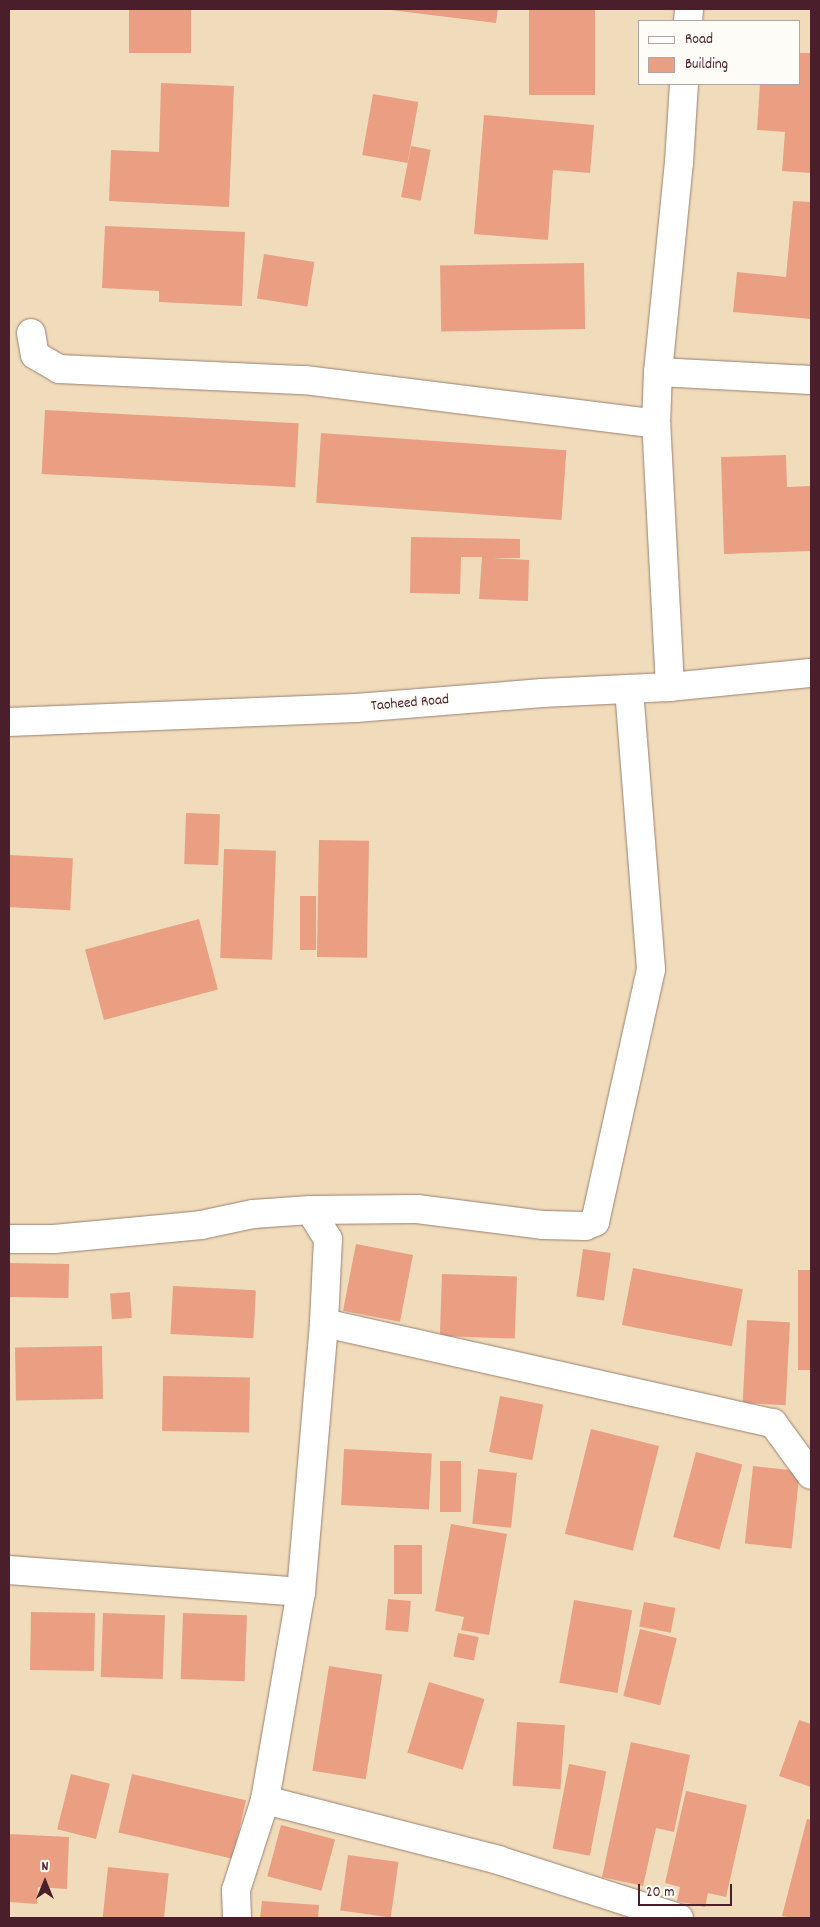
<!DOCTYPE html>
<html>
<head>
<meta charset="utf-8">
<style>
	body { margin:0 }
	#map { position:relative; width:820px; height:1927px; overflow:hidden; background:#f0dcba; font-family:Dekko,sans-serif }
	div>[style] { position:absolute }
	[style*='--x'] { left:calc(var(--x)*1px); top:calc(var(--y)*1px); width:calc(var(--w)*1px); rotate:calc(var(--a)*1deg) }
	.building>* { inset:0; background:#eb9f82; transform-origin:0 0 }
	.roads { filter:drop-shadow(0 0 1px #9d7e72) drop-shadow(0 0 1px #9d7e72) }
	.minor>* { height:28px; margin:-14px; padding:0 14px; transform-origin:14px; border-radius:14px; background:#fff }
	.primary>* { height:28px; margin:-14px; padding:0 14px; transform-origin:14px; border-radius:14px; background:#fff }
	span { translate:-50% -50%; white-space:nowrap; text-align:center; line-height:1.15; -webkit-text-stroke:4.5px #fdfcf7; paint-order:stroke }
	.street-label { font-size:15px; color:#4a1f2b }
	.frame { position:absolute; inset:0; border:10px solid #4a1f2b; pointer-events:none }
	.legend { position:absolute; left:638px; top:20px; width:162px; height:65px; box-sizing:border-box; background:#fdfcf7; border:1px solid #b5a4a5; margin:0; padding:6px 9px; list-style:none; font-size:15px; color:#4a1f2b }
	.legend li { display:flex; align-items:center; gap:10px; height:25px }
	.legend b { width:25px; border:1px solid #b5a4a5 }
	.north { position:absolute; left:20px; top:1857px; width:50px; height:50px; -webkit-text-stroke:4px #fdfcf7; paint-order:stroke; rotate:0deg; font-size:14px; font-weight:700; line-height:20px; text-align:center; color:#4a1f2b }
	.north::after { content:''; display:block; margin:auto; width:18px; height:22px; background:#4a1f2b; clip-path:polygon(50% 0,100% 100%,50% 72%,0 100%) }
	.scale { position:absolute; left:638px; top:1884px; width:94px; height:22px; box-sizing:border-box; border:2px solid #4a1f2b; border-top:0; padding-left:6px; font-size:15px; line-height:18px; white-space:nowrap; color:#4a1f2b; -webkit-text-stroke:4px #fdfcf7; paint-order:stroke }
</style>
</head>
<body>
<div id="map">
	<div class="building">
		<div style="left:129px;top:9px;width:62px;height:44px"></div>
		<div style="clip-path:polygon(382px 9px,498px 9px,496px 23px)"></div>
		<div style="left:529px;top:9px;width:66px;height:86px"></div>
		<div style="clip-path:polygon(799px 53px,811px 53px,811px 173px,782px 171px,785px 132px,757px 130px,760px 84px,799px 84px)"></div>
		<div style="clip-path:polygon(161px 83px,234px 86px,229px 207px,109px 201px,111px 150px,159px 152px)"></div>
		<div style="left:373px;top:94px;width:46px;height:62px;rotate:10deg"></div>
		<div style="clip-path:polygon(484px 115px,594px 125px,590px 173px,553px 170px,548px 240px,474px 234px)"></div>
		<div style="left:411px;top:146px;width:20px;height:52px;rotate:11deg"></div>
		<div style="clip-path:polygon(793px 201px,811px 202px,811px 319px,733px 312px,737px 272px,786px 277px)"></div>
		<div style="clip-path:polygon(105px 226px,245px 232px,242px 306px,159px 302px,159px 291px,102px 288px)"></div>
		<div style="left:264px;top:254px;width:51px;height:45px;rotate:9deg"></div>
		<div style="left:584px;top:263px;width:66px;height:144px;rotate:89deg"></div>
		<div style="left:45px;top:410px;width:254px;height:64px;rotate:3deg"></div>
		<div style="left:321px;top:433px;width:246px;height:70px;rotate:4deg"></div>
		<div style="clip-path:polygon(786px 455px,787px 487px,811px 486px,811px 551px,724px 554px,721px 457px)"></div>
		<div style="clip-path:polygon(411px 537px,520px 539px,520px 558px,492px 558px,529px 560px,528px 601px,479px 599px,482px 557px,461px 557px,460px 594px,410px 593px)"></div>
		<div style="left:186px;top:813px;width:34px;height:51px;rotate:2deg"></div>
		<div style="left:319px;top:840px;width:50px;height:117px;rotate:1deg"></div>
		<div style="left:224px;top:849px;width:52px;height:109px;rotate:2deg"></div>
		<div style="left:9px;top:855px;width:64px;height:52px;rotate:3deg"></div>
		<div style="left:300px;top:896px;width:16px;height:54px"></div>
		<div style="left:199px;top:919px;width:73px;height:118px;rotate:75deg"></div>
		<div style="left:356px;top:1244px;width:58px;height:68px;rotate:11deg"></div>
		<div style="left:583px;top:1249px;width:28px;height:48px;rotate:8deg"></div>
		<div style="left:9px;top:1263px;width:60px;height:34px;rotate:1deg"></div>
		<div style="left:633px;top:1268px;width:112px;height:58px;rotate:11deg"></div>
		<div style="left:798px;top:1270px;width:13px;height:100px"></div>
		<div style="left:442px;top:1274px;width:75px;height:62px;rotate:2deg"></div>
		<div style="left:173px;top:1286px;width:83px;height:48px;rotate:3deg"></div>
		<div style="left:130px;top:1292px;width:26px;height:20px;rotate:86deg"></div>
		<div style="left:747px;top:1320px;width:43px;height:83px;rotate:3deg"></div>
		<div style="left:102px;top:1346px;width:53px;height:87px;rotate:89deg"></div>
		<div style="left:163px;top:1376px;width:87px;height:55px;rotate:1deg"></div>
		<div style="left:500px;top:1396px;width:44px;height:57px;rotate:11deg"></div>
		<div style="left:591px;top:1429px;width:70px;height:108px;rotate:14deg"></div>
		<div style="left:344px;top:1449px;width:88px;height:56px;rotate:3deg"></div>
		<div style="left:696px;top:1452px;width:48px;height:88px;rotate:15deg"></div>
		<div style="left:440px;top:1461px;width:21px;height:51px"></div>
		<div style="left:753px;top:1466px;width:47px;height:78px;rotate:6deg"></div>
		<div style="left:478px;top:1469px;width:39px;height:55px;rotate:6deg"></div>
		<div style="clip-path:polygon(451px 1524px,507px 1534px,489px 1635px,461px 1630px,464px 1617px,435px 1611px)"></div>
		<div style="left:394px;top:1545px;width:28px;height:49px"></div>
		<div style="left:388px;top:1599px;width:23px;height:31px;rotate:5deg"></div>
		<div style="left:574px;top:1600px;width:59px;height:84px;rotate:10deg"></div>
		<div style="left:644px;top:1602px;width:32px;height:25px;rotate:11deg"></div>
		<div style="left:31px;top:1612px;width:64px;height:58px;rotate:1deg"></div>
		<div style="left:103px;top:1613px;width:62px;height:64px;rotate:2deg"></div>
		<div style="left:183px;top:1613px;width:64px;height:66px;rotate:2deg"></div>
		<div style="left:640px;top:1629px;width:38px;height:69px;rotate:14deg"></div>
		<div style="left:458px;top:1633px;width:21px;height:24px;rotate:11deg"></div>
		<div style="left:329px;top:1666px;width:54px;height:106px;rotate:9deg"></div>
		<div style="left:429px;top:1682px;width:58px;height:74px;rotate:17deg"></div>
		<div style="clip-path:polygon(799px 1720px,811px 1724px,811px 1787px,779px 1776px)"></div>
		<div style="left:517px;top:1722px;width:48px;height:64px;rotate:4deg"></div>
		<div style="clip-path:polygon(631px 1742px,690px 1755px,674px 1832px,656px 1828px,643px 1886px,602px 1877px)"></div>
		<div style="left:569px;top:1764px;width:38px;height:86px;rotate:11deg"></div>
		<div style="left:71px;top:1774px;width:40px;height:57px;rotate:14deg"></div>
		<div style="left:132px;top:1774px;width:117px;height:60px;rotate:13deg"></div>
		<div style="clip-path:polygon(686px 1791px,747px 1805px,726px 1897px,708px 1893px,705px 1907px,677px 1901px,680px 1887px,665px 1883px)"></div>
		<div style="clip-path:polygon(807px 1819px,811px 1820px,811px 1918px,791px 1918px,782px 1916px)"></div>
		<div style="left:281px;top:1825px;width:56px;height:53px;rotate:15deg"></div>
		<div style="clip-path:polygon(9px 1834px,69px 1837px,67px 1889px,38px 1887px,37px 1904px,9px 1902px)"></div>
		<div style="left:348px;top:1855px;width:51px;height:56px;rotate:8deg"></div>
		<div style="left:108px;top:1867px;width:61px;height:51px;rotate:6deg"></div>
		<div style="clip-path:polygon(262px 1901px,319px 1905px,318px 1918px,260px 1918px)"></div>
	</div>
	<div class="roads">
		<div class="minor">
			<div style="--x:688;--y:21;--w:12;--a:-85"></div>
			<div style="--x:31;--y:333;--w:22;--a:80"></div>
			<div style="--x:35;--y:355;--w:28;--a:30"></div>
			<div style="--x:59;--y:369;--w:246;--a:2.6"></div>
			<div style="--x:305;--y:380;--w:354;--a:7.1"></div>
			<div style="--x:658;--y:372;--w:153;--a:3"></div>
			<div style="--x:670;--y:687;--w:263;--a:-93"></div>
			<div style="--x:656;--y:424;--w:52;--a:-87.8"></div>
			<div style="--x:658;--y:372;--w:210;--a:-84.3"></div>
			<div style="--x:679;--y:163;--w:79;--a:-86.4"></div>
			<div style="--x:9;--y:1239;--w:45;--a:0"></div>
			<div style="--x:54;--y:1239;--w:148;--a:-5.4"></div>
			<div style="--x:201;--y:1225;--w:53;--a:-11.9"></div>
			<div style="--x:253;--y:1214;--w:57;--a:-4"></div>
			<div style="--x:310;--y:1210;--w:107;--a:-0.5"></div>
			<div style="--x:417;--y:1209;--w:128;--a:7.2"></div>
			<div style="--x:544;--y:1225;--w:41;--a:1.4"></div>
			<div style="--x:585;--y:1226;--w:11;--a:-22"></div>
			<div style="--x:595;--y:1222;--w:259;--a:-77.5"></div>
			<div style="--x:651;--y:969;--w:281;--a:-94.5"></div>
			<div style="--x:324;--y:1323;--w:460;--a:12.6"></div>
			<div style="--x:773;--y:1423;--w:64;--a:53.8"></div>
			<div style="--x:9;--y:1570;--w:293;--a:4.3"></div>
			<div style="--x:265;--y:1800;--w:241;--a:14.4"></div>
			<div style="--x:498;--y:1860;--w:190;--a:17.8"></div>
			<div style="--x:237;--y:1918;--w:28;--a:-92"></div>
			<div style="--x:236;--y:1890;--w:95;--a:-72.1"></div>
			<div style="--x:265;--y:1800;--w:211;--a:-80.2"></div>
			<div style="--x:301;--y:1592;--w:270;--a:-85.1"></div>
			<div style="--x:324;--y:1323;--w:84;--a:-87.3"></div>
			<div style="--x:328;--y:1239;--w:34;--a:-122"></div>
		</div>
		<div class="primary">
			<div style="--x:9;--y:722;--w:347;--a:-2.3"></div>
			<div style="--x:356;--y:708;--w:187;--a:-4.6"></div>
			<div style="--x:542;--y:693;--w:128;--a:-2.7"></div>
			<div style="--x:670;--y:687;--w:142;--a:-5.7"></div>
		</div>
	</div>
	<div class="street-label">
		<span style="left:410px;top:704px;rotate:-5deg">Taoheed Road</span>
	</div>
	<div class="frame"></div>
	<ul class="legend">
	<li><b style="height:6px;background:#fff"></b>Road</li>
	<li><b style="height:14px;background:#eb9f82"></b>Building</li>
	</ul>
	<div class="north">N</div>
	<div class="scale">20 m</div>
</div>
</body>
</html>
